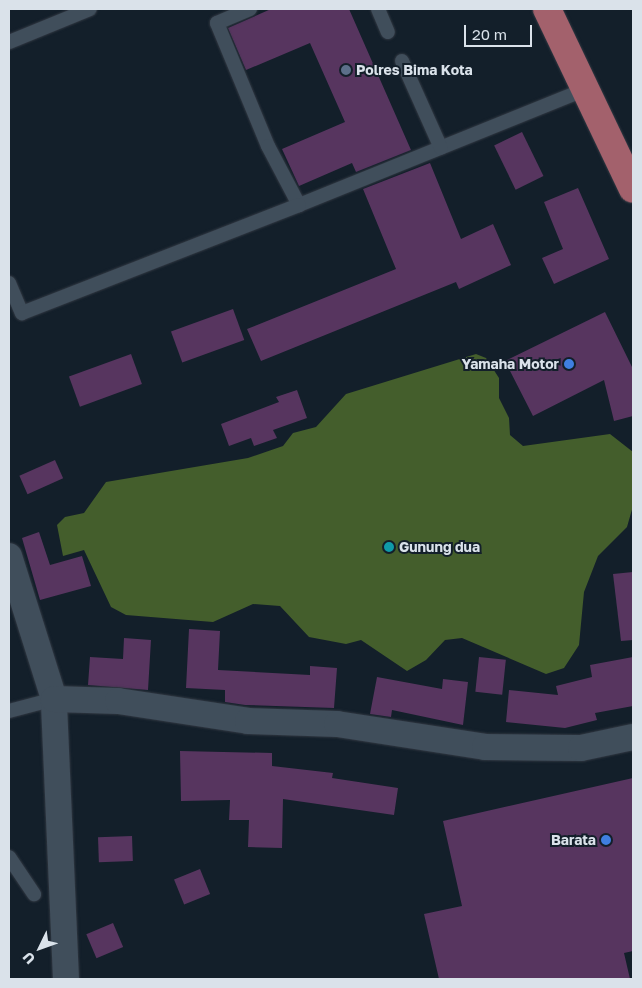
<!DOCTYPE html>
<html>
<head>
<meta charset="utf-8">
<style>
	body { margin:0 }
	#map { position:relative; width:642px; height:988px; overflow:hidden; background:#131f2a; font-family:"Golos Text",sans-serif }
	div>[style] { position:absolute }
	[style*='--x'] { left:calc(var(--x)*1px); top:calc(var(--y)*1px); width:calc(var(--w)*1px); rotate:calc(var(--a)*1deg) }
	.forest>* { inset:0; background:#445e2c }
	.building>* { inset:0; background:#57355f; transform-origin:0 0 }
	.roads { filter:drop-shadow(0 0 1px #313842) drop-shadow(0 0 1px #313842) }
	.service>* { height:14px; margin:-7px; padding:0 7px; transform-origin:7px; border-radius:7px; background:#404e5b }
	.minor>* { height:26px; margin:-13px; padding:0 13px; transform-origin:13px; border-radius:13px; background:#404e5b }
	.trunk>* { height:28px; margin:-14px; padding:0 14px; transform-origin:14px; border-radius:14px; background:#a3616c }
	.dots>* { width:14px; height:14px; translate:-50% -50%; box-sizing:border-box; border:2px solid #131f2a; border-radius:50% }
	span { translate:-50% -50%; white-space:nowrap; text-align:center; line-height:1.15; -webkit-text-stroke:4px #131f2a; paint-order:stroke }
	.poi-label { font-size:14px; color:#dae2ea; font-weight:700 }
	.left { translate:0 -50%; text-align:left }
	.right { translate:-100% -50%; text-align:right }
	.frame { position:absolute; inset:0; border:10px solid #dae2ea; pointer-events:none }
	.north { position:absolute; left:15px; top:923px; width:50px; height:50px; -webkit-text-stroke:4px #131f2a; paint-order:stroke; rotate:228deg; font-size:14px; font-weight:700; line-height:20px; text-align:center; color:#dae2ea }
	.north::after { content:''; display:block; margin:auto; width:18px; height:22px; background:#dae2ea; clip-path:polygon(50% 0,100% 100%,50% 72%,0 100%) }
	.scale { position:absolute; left:464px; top:25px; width:68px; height:22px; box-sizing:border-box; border:2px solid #dae2ea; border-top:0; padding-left:6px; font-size:15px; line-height:18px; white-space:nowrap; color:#dae2ea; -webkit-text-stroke:4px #131f2a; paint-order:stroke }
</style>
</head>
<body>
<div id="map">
	<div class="forest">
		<div style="clip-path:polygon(476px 354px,486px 358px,499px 378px,499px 398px,509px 418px,510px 435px,523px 446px,610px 434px,633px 452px,633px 506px,627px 527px,598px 556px,584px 592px,579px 645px,564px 668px,546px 674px,462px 638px,445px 640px,426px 660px,407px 671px,361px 640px,346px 644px,309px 637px,280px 606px,253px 604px,213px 622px,126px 615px,111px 607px,84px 550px,63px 556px,57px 525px,65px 517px,84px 513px,106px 482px,248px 458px,283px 446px,293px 433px,316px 427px,346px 394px)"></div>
	</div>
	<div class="building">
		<div style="clip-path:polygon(271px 9px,349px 9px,411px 150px,356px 172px,352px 163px,299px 186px,282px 149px,345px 122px,310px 43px,246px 70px,228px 28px)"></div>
		<div style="left:522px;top:132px;width:49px;height:31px;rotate:64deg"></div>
		<div style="clip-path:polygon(430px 163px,461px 239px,493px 224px,511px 265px,459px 289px,456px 282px,261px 361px,247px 329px,396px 269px,363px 189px)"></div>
		<div style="clip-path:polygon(578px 188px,609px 259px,554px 284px,542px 258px,563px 249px,544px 202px)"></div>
		<div style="left:233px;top:309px;width:33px;height:66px;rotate:70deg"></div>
		<div style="clip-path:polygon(605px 312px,633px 369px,633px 416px,614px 421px,604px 380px,533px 416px,505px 361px)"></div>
		<div style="left:131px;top:354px;width:32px;height:66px;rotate:70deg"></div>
		<div style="clip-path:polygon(297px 390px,307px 418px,273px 430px,277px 438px,254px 446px,251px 438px,229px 446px,221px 424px,279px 402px,276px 397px)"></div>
		<div style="left:55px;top:460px;width:20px;height:39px;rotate:66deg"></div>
		<div style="clip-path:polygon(39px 532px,50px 565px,82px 556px,91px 586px,40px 600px,22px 538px)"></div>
		<div style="clip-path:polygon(633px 572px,633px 640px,621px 641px,613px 574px)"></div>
		<div style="clip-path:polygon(189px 629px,220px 631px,218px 670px,310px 675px,310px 666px,337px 668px,334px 708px,245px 705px,225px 702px,225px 690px,186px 688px)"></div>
		<div style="clip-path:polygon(124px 638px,151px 640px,148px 690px,88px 685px,90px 657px,123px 659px)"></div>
		<div style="left:479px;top:657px;width:27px;height:35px;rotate:6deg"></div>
		<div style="clip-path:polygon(633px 657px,633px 706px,595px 713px,597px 720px,565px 728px,506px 722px,509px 690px,558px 695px,556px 686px,592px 677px,590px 665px)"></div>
		<div style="clip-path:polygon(377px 677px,442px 689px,443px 679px,468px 682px,463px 725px,392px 710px,391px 717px,370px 714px)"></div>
		<div style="clip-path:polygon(180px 751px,272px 753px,272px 766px,333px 773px,332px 778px,398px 788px,394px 815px,283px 799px,282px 848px,248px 847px,249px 820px,229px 820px,230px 800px,181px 801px)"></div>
		<div style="clip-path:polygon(633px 778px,633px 951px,624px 953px,630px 979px,439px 979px,424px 914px,462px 906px,443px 821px)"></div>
		<div style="left:132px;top:836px;width:25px;height:34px;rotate:88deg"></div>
		<div style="left:200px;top:869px;width:27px;height:28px;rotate:68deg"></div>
		<div style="left:113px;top:923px;width:26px;height:29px;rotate:67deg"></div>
	</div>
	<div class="roads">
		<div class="service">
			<div style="--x:250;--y:9;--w:36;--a:157"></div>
			<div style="--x:217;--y:23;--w:133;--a:67.5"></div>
			<div style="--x:268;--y:146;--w:67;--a:62.3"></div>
			<div style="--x:299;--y:205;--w:306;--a:-22"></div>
			<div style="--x:378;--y:9;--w:25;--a:67"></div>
			<div style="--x:9;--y:42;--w:87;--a:-22.2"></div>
			<div style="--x:402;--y:61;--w:95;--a:65.9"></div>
			<div style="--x:9;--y:283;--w:33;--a:67"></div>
			<div style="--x:22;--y:313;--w:297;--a:-21.3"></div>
			<div style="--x:9;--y:711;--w:47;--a:-14.9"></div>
			<div style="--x:9;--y:857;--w:45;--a:56"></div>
		</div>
		<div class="minor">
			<div style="--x:9;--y:556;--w:150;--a:72.5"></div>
			<div style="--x:66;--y:979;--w:280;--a:-92.5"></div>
			<div style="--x:54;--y:699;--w:64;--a:1.8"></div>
			<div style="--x:118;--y:701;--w:132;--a:8.7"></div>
			<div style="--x:248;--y:721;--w:89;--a:1.9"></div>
			<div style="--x:337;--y:724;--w:150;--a:8.8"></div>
			<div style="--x:485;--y:747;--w:96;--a:0.6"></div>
			<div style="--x:581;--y:748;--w:53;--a:-11.9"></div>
		</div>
		<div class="trunk">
			<div style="--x:547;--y:9;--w:199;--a:64.5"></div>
		</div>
	</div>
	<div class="dots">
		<div style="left:346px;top:70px;background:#5c6f8a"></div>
		<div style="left:569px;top:364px;background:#3f7fe0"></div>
		<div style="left:389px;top:547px;background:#0f9aa8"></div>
		<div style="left:606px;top:840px;background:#3f7fe0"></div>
	</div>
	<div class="poi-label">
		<span class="left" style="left:356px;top:70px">Polres Bima Kota</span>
		<span class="right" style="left:559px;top:364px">Yamaha Motor</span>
		<span class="left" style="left:399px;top:547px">Gunung dua</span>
		<span class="right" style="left:596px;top:840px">Barata</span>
	</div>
	<div class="frame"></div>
	<div class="north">U</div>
	<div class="scale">20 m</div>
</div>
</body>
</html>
